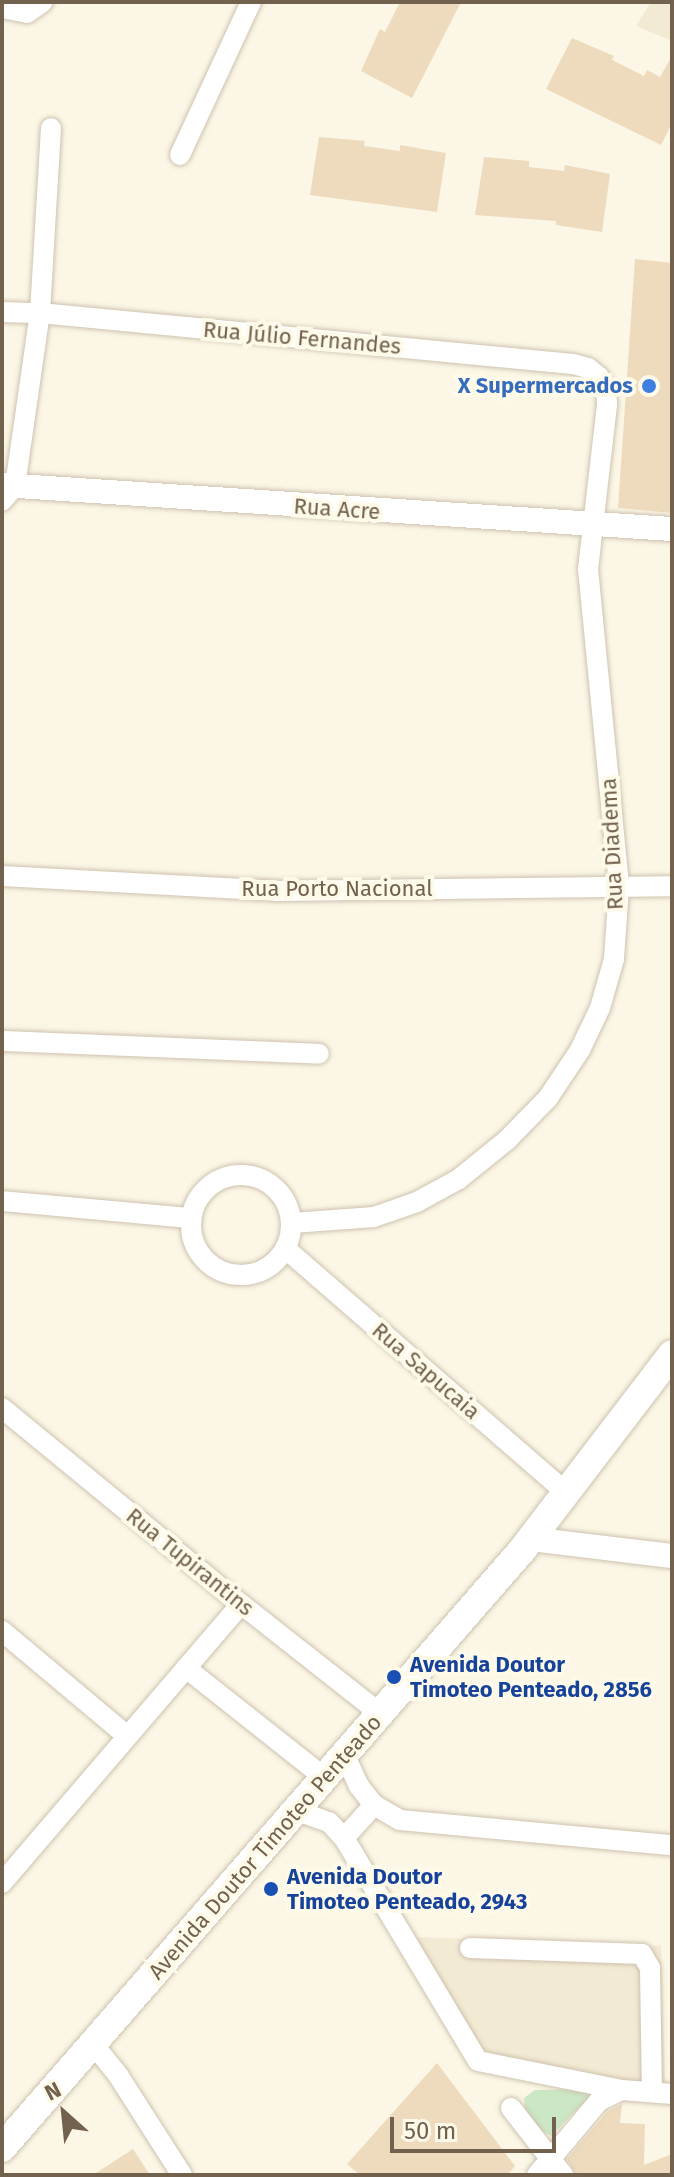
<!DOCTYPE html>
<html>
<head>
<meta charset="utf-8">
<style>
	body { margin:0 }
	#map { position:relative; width:674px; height:2177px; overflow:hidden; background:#fbf6e5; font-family:"Fira Sans",sans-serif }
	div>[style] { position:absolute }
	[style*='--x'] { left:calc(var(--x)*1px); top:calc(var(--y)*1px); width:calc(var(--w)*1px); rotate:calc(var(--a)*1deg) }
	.residential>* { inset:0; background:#f2ead3 }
	.green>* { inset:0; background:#cbe7c4 }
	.building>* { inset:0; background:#eedbbe }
	.roads { filter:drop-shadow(0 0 2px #cec2af) drop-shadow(0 0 2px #cec2af) }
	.minor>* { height:20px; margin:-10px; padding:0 10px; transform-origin:10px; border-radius:10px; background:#fff }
	.minor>.ring { margin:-10px; padding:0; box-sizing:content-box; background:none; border:20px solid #fff; border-radius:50% }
	.tertiary>* { height:24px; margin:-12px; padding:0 12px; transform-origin:12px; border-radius:12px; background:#fff }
	.secondary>* { height:28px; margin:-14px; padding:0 14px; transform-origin:14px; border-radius:14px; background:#fff }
	.dots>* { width:22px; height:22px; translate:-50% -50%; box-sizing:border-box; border:4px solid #fefaea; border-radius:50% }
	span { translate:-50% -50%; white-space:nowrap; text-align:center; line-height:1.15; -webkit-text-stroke:8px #fefaea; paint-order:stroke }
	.street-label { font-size:22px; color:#72614c }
	.shop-label { font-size:22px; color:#366cbe; font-weight:700 }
	.right { translate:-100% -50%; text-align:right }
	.transit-label { font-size:22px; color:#164399; font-weight:700 }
	.left { translate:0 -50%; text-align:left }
	.frame { position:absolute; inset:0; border:4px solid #72614c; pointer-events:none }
	.north { position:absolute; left:24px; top:2073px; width:80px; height:80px; -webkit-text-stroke:6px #fefaea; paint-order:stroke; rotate:333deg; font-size:22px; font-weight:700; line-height:32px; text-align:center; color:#72614c }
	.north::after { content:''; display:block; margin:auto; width:28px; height:36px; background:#72614c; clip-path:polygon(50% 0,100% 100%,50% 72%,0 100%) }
	.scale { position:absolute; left:390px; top:2117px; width:166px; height:36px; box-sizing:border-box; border:4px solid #72614c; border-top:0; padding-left:10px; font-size:24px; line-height:28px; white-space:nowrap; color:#72614c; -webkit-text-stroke:6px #fefaea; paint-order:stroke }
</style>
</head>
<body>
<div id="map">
	<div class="residential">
		<div style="clip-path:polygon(651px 2px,672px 2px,672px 41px,636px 26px)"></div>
		<div style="clip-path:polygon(417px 1937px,661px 1946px,665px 2088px,483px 2056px)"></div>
	</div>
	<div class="green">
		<div style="clip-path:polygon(589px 2089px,589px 2097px,551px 2136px,534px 2126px,525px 2111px,524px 2098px,535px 2090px)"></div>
	</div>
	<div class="building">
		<div style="clip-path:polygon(400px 2px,461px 2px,412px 98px,361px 71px,380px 29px,385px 32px)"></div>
		<div style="clip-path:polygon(572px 38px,614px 56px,612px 60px,644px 76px,647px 70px,660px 77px,672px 56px,672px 123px,661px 145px,546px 89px)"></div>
		<div style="clip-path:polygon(319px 137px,365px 141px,364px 146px,400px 151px,400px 145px,446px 153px,437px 212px,310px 195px)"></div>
		<div style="clip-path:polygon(484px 157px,529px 161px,529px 167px,564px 171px,565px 165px,610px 174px,602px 232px,556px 225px,556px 221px,475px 215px)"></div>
		<div style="clip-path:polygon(635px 259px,672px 263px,672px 513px,618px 508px)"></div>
		<div style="clip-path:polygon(437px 2063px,515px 2166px,507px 2175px,360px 2175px,347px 2164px)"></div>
		<div style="clip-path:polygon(622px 2104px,620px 2123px,645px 2124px,644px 2165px,672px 2154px,672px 2175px,576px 2175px,567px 2159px,607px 2112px)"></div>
		<div style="clip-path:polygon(133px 2149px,150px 2175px,93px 2175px)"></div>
	</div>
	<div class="roads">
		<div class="minor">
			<div style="--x:2;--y:8;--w:25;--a:11"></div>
			<div style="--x:27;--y:13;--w:19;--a:-35"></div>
			<div style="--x:180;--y:155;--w:169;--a:-65.1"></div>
			<div style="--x:2;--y:312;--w:38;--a:2"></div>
			<div style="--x:40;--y:313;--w:535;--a:5.47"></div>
			<div style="--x:573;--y:364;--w:16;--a:15"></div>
			<div style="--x:588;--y:368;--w:14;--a:39"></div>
			<div style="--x:599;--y:377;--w:14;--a:60"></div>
			<div style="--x:606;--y:389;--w:16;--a:86"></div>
			<div style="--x:607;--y:405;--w:165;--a:96.6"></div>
			<div style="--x:588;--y:569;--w:320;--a:84.4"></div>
			<div style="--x:619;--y:887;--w:72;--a:94"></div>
			<div style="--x:614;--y:959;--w:51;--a:105.9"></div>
			<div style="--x:600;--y:1008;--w:47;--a:115.5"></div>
			<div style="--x:580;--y:1050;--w:58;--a:123.7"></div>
			<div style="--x:548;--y:1098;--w:59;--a:134.3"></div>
			<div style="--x:507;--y:1140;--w:62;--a:140.9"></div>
			<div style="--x:459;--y:1179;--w:48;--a:151.3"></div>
			<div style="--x:417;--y:1202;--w:46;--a:160.8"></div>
			<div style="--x:374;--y:1217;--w:82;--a:175.8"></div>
			<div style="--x:2;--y:501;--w:20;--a:-49"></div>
			<div style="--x:15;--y:486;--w:175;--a:-81.8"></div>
			<div style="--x:40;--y:313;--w:185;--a:-86.6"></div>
			<div style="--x:2;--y:876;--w:274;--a:3.1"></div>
			<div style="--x:276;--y:891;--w:396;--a:-0.7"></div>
			<div style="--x:2;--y:1041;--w:317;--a:2.3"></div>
			<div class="ring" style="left:191px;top:1175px;width:80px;height:80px"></div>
			<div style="--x:2;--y:1201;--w:189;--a:5.2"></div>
			<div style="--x:286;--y:1249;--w:372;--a:41"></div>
			<div style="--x:2;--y:1408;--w:309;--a:39.4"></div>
			<div style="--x:241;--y:1604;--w:178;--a:38.2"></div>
			<div style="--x:2;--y:1631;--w:163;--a:40"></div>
			<div style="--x:186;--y:1668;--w:177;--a:38.4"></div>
			<div style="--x:345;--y:1756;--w:33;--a:65"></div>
			<div style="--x:359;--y:1786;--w:24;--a:52"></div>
			<div style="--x:374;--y:1805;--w:30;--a:30"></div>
			<div style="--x:400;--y:1820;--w:273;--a:5.3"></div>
			<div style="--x:298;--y:1811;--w:33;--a:20"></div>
			<div style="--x:329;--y:1822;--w:22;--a:47"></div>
			<div style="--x:344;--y:1838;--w:260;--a:59"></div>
			<div style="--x:478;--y:2061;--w:147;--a:11.4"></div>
			<div style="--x:622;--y:2090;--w:50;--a:4.6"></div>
			<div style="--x:344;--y:1838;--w:45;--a:-47.7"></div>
			<div style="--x:2;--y:1883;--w:367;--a:-49.4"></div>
			<div style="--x:470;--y:1948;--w:172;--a:2"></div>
			<div style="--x:642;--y:1954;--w:16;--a:60"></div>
			<div style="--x:650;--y:1968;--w:124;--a:89.1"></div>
			<div style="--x:93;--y:2044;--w:40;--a:51"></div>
			<div style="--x:118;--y:2075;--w:119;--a:57.4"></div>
			<div style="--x:511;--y:2108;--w:85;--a:52.2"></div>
			<div style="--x:537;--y:2175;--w:97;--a:-50"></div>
			<div style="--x:599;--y:2101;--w:25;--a:-26"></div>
		</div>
		<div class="tertiary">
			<div style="--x:2;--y:485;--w:671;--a:3.76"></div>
			<div style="--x:531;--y:1539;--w:142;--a:6.9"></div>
		</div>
		<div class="secondary">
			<div style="--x:2;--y:2148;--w:794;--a:-48.98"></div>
			<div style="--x:523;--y:1549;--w:245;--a:-52.6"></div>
		</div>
	</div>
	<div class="dots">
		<div style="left:649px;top:386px;background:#3f7fe0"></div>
		<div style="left:394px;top:1677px;background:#1a4fb4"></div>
		<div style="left:271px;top:1889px;background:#1a4fb4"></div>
	</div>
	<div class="street-label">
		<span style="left:302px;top:338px;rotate:5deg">Rua Júlio Fernandes</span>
		<span style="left:337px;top:509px;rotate:4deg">Rua Acre</span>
		<span style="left:612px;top:844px;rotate:-93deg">Rua Diadema</span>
		<span style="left:337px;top:889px">Rua Porto Nacional</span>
		<span style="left:426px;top:1371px;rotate:41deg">Rua Sapucaia</span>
		<span style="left:190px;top:1562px;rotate:39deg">Rua Tupirantins</span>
		<span style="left:265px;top:1847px;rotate:-49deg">Avenida Doutor Timoteo Penteado</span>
	</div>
	<div class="shop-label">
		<span class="right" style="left:633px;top:386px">X Supermercados</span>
	</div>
	<div class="transit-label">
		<span class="left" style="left:410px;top:1677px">Avenida Doutor<br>Timoteo Penteado, 2856</span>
		<span class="left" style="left:287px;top:1889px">Avenida Doutor<br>Timoteo Penteado, 2943</span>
	</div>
	<div class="frame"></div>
	<div class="north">N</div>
	<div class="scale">50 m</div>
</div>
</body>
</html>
